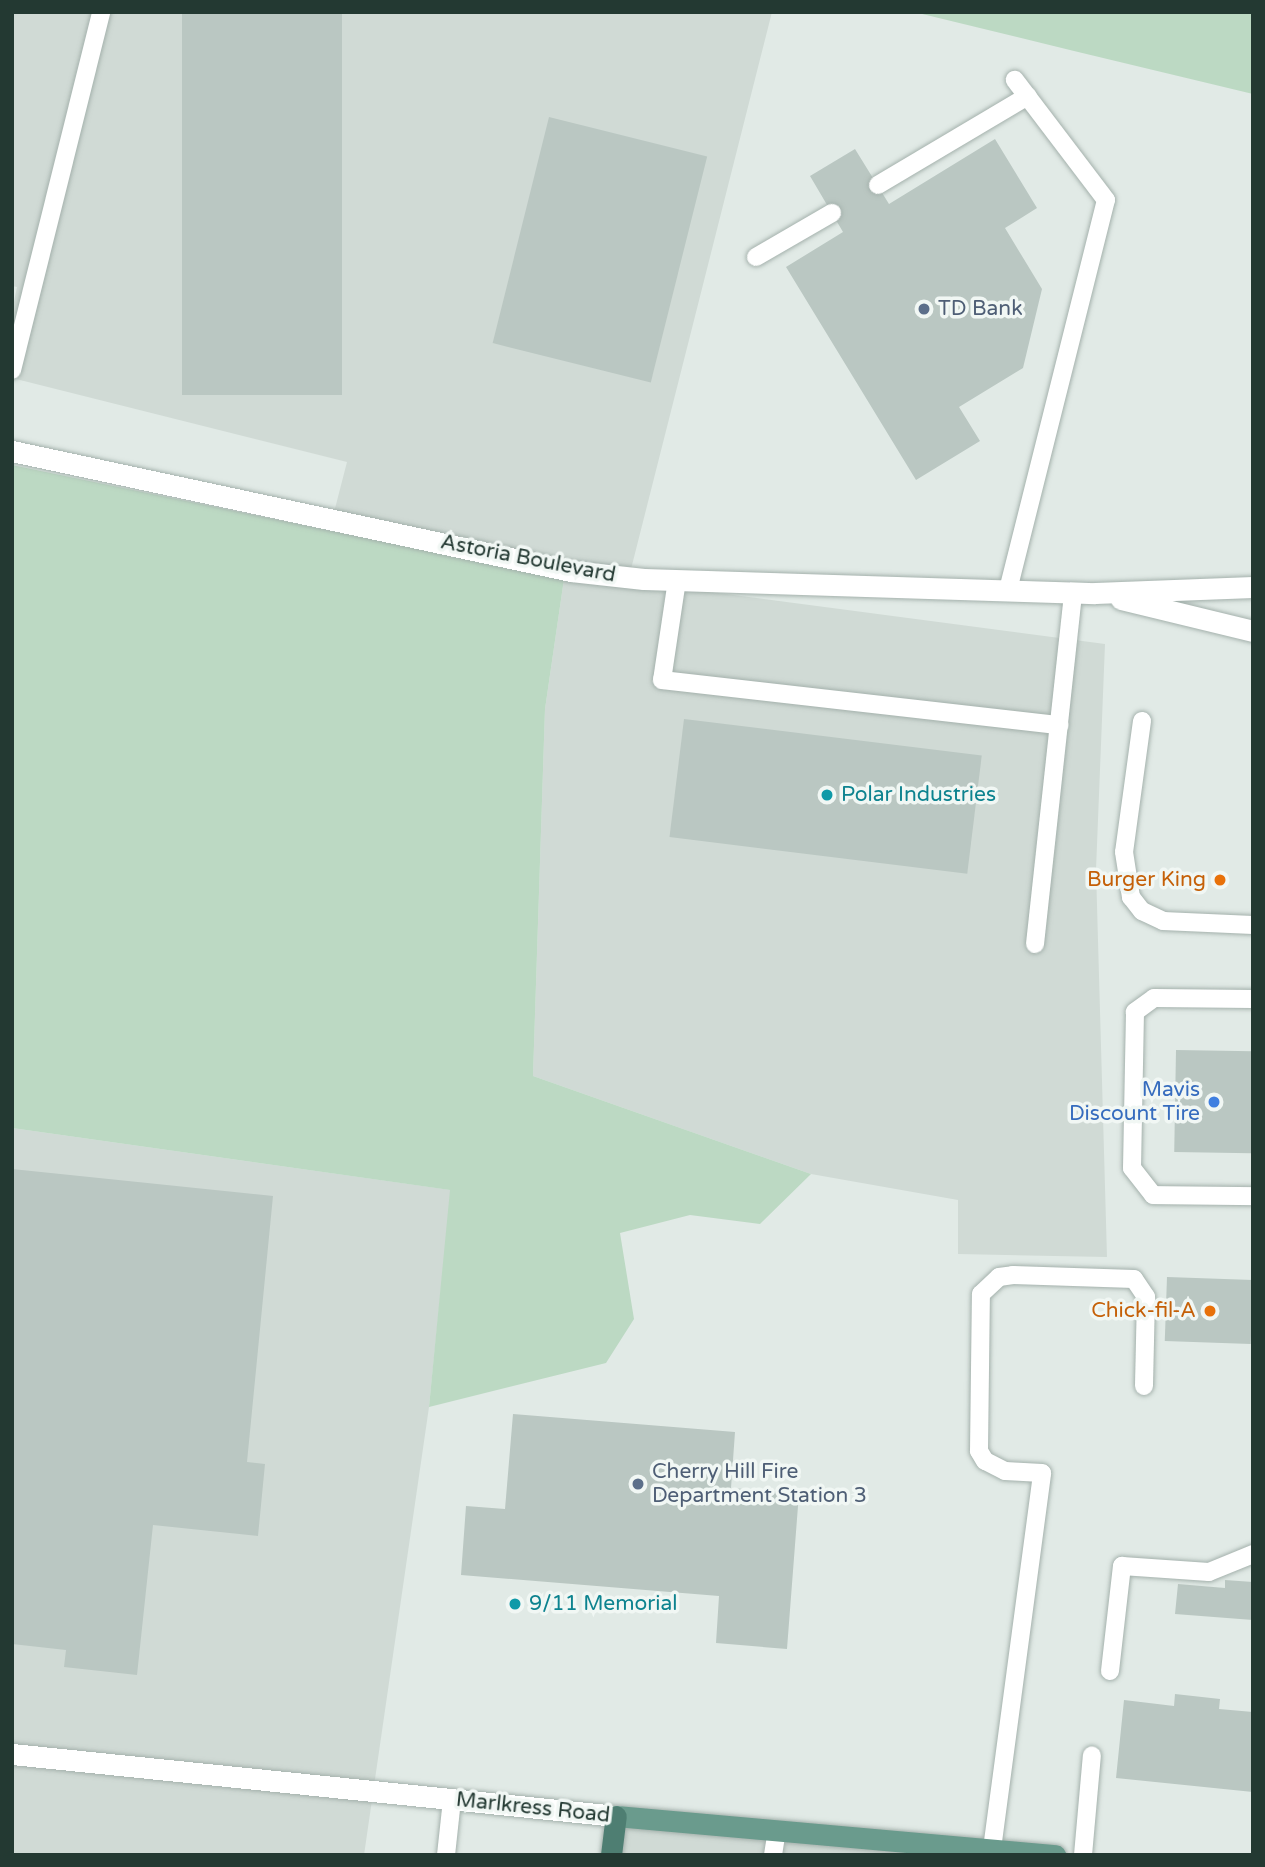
<!DOCTYPE html>
<html>
<head>
<meta charset="utf-8">
<style>
	body { margin:0 }
	#map { position:relative; width:1265px; height:1867px; overflow:hidden; background:#e1eae6; font-family:"Varela Round",sans-serif }
	div>[style] { position:absolute }
	[style*='--x'] { left:calc(var(--x)*1px); top:calc(var(--y)*1px); width:calc(var(--w)*1px); rotate:calc(var(--a)*1deg) }
	.built>* { inset:0; background:#d0dad5 }
	.green>* { inset:0; background:#bcd9c3 }
	.building>* { inset:0; background:#bac7c2; transform-origin:0 0 }
	.roads { filter:drop-shadow(0 0 2px #a4b1ac) drop-shadow(0 0 2px #a4b1ac) }
	.service>* { height:18px; margin:-9px; padding:0 9px; transform-origin:9px; border-radius:9px; background:#fff }
	.minor>* { height:21px; margin:-10.5px; padding:0 10.5px; transform-origin:10.5px; border-radius:10.5px; background:#fff }
	.tertiary>* { height:21px; margin:-10.5px; padding:0 10.5px; transform-origin:10.5px; border-radius:10.5px; background:#fff }
	.primary>* { height:21px; margin:-10.5px; padding:0 10.5px; transform-origin:10.5px; border-radius:10.5px; background:#6a9b8d }
	.trunk>* { height:21px; margin:-10.5px; padding:0 10.5px; transform-origin:10.5px; border-radius:10.5px; background:#4e7e72 }
	.dots>* { width:19px; height:19px; translate:-50% -50%; box-sizing:border-box; border:4px solid #f1f7f4; border-radius:50% }
	span { translate:-50% -50%; white-space:nowrap; text-align:center; line-height:1.15; -webkit-text-stroke:7px #f1f7f4; paint-order:stroke }
	.service-label { font-size:21px; color:#4e5e75 }
	.left { translate:0 -50%; text-align:left }
	.street-label { font-size:21px; color:#233932 }
	.culture-label { font-size:21px; color:#0d838f }
	.food-label { font-size:21px; color:#c56008 }
	.right { translate:-100% -50%; text-align:right }
	.shop-label { font-size:21px; color:#366cbe }
	.frame { position:absolute; inset:0; border:14px solid #233932; pointer-events:none }
</style>
</head>
<body>
<div id="map">
	<div class="built">
		<div style="clip-path:polygon(12px 12px,772px 12px,628px 581px,1105px 644px,1096px 870px,1107px 1257px,958px 1254px,958px 1200px,811px 1174px,533px 1076px,545px 709px,564px 579px,330px 528px,347px 462px,12px 378px,12px 311px,17px 287px,12px 286px)"></div>
		<div style="clip-path:polygon(12px 1128px,451px 1190px,429px 1407px,364px 1855px,12px 1855px)"></div>
		<div style="clip-path:polygon(616px 1816px,1055px 1855px,611px 1855px)"></div>
	</div>
	<div class="green">
		<div style="clip-path:polygon(914px 12px,1253px 12px,1253px 94px,1074px 51px)"></div>
		<div style="clip-path:polygon(12px 465px,564px 579px,545px 709px,533px 1076px,811px 1174px,760px 1224px,690px 1215px,620px 1233px,634px 1319px,606px 1363px,429px 1407px,450px 1190px,12px 1128px)"></div>
	</div>
	<div class="building">
		<div style="left:182px;top:12px;width:160px;height:383px"></div>
		<div style="left:549px;top:117px;width:163px;height:233px;rotate:14deg"></div>
		<div style="clip-path:polygon(995px 139px,1037px 208px,1005px 228px,1042px 289px,1023px 368px,959px 407px,980px 441px,916px 480px,786px 267px,843px 232px,810px 176px,855px 149px,889px 204px)"></div>
		<div style="left:684px;top:719px;width:300px;height:119px;rotate:7deg"></div>
		<div style="left:1176px;top:1050px;width:77px;height:102px;rotate:1deg"></div>
		<div style="clip-path:polygon(12px 1169px,273px 1196px,247px 1462px,265px 1464px,258px 1536px,153px 1525px,137px 1675px,64px 1667px,66px 1650px,12px 1644px)"></div>
		<div style="left:1167px;top:1277px;width:86px;height:64px;rotate:2deg"></div>
		<div style="clip-path:polygon(513px 1414px,735px 1432px,731px 1488px,799px 1493px,787px 1649px,716px 1643px,719px 1596px,461px 1575px,466px 1506px,505px 1509px)"></div>
		<div style="clip-path:polygon(1225px 1580px,1253px 1582px,1253px 1620px,1175px 1614px,1178px 1584px,1225px 1588px)"></div>
		<div style="clip-path:polygon(1175px 1694px,1220px 1699px,1219px 1709px,1253px 1712px,1253px 1792px,1116px 1778px,1124px 1700px,1174px 1706px)"></div>
	</div>
	<div class="roads">
		<div class="service">
			<div style="--x:878;--y:185;--w:174;--a:-30.7"></div>
			<div style="--x:756;--y:257;--w:88;--a:-30.1"></div>
			<div style="--x:12;--y:370;--w:369;--a:-76"></div>
			<div style="--x:677;--y:580;--w:101;--a:98.5"></div>
			<div style="--x:662;--y:680;--w:400;--a:6.5"></div>
			<div style="--x:1008;--y:590;--w:402;--a:-75.9"></div>
			<div style="--x:1106;--y:200;--w:151;--a:-127.2"></div>
			<div style="--x:1142;--y:721;--w:132;--a:97.8"></div>
			<div style="--x:1124;--y:852;--w:46;--a:81.2"></div>
			<div style="--x:1131;--y:897;--w:18;--a:52"></div>
			<div style="--x:1142;--y:911;--w:23;--a:25"></div>
			<div style="--x:1163;--y:921;--w:90;--a:2.5"></div>
			<div style="--x:1035;--y:944;--w:354;--a:-83.8"></div>
			<div style="--x:1253;--y:999;--w:99;--a:-179.4"></div>
			<div style="--x:1154;--y:998;--w:24;--a:144"></div>
			<div style="--x:1135;--y:1012;--w:156;--a:91.1"></div>
			<div style="--x:1132;--y:1168;--w:34;--a:52"></div>
			<div style="--x:1153;--y:1195;--w:100;--a:0.6"></div>
			<div style="--x:1110;--y:1671;--w:106;--a:-83.5"></div>
			<div style="--x:1122;--y:1566;--w:87;--a:3.9"></div>
			<div style="--x:1209;--y:1572;--w:48;--a:-22.2"></div>
			<div style="--x:992;--y:1849;--w:379;--a:-82.4"></div>
			<div style="--x:1042;--y:1473;--w:37;--a:-177"></div>
			<div style="--x:1005;--y:1471;--w:22;--a:-153"></div>
			<div style="--x:985;--y:1461;--w:12;--a:-121"></div>
			<div style="--x:979;--y:1451;--w:157;--a:-89.3"></div>
			<div style="--x:981;--y:1294;--w:25;--a:-43"></div>
			<div style="--x:999;--y:1277;--w:14;--a:-8"></div>
			<div style="--x:1013;--y:1275;--w:121;--a:1.9"></div>
			<div style="--x:1134;--y:1279;--w:22;--a:56"></div>
			<div style="--x:1146;--y:1297;--w:89;--a:91.3"></div>
			<div style="--x:446;--y:1855;--w:55;--a:-83.8"></div>
			<div style="--x:773;--y:1855;--w:25;--a:-81"></div>
			<div style="--x:1083;--y:1855;--w:100;--a:-84.9"></div>
		</div>
		<div class="minor">
			<div style="--x:12;--y:451;--w:572;--a:12.12"></div>
			<div style="--x:571;--y:571;--w:73;--a:6.3"></div>
			<div style="--x:644;--y:579;--w:451;--a:1.8"></div>
			<div style="--x:1095;--y:593;--w:158;--a:-2.2"></div>
			<div style="--x:1121;--y:599;--w:136;--a:13.6"></div>
		</div>
		<div class="tertiary">
			<div style="--x:12;--y:1754;--w:607;--a:5.86"></div>
		</div>
		<div class="primary">
			<div style="--x:616;--y:1816;--w:441;--a:5.1"></div>
		</div>
		<div class="trunk">
			<div style="--x:611;--y:1855;--w:39;--a:-83"></div>
		</div>
	</div>
	<div class="dots">
		<div style="left:924px;top:309px;background:#5c6f8a"></div>
		<div style="left:827px;top:795px;background:#0f9aa8"></div>
		<div style="left:1220px;top:880px;background:#e8710a"></div>
		<div style="left:1214px;top:1102px;background:#3f7fe0"></div>
		<div style="left:1210px;top:1311px;background:#e8710a"></div>
		<div style="left:638px;top:1484px;background:#5c6f8a"></div>
		<div style="left:515px;top:1604px;background:#0f9aa8"></div>
	</div>
	<div class="service-label">
		<span class="left" style="left:938px;top:309px">TD Bank</span>
		<span class="left" style="left:652px;top:1484px">Cherry Hill Fire<br>Department Station 3</span>
	</div>
	<div class="street-label">
		<span style="left:528px;top:559px;rotate:11deg">Astoria Boulevard</span>
		<span style="left:533px;top:1808px;rotate:6deg">Marlkress Road</span>
	</div>
	<div class="culture-label">
		<span class="left" style="left:841px;top:795px">Polar Industries</span>
		<span class="left" style="left:529px;top:1604px">9/11 Memorial</span>
	</div>
	<div class="food-label">
		<span class="right" style="left:1206px;top:880px">Burger King</span>
		<span class="right" style="left:1196px;top:1311px">Chick-fil-A</span>
	</div>
	<div class="shop-label">
		<span class="right" style="left:1200px;top:1102px">Mavis<br>Discount Tire</span>
	</div>
	<div class="frame"></div>
</div>
</body>
</html>
